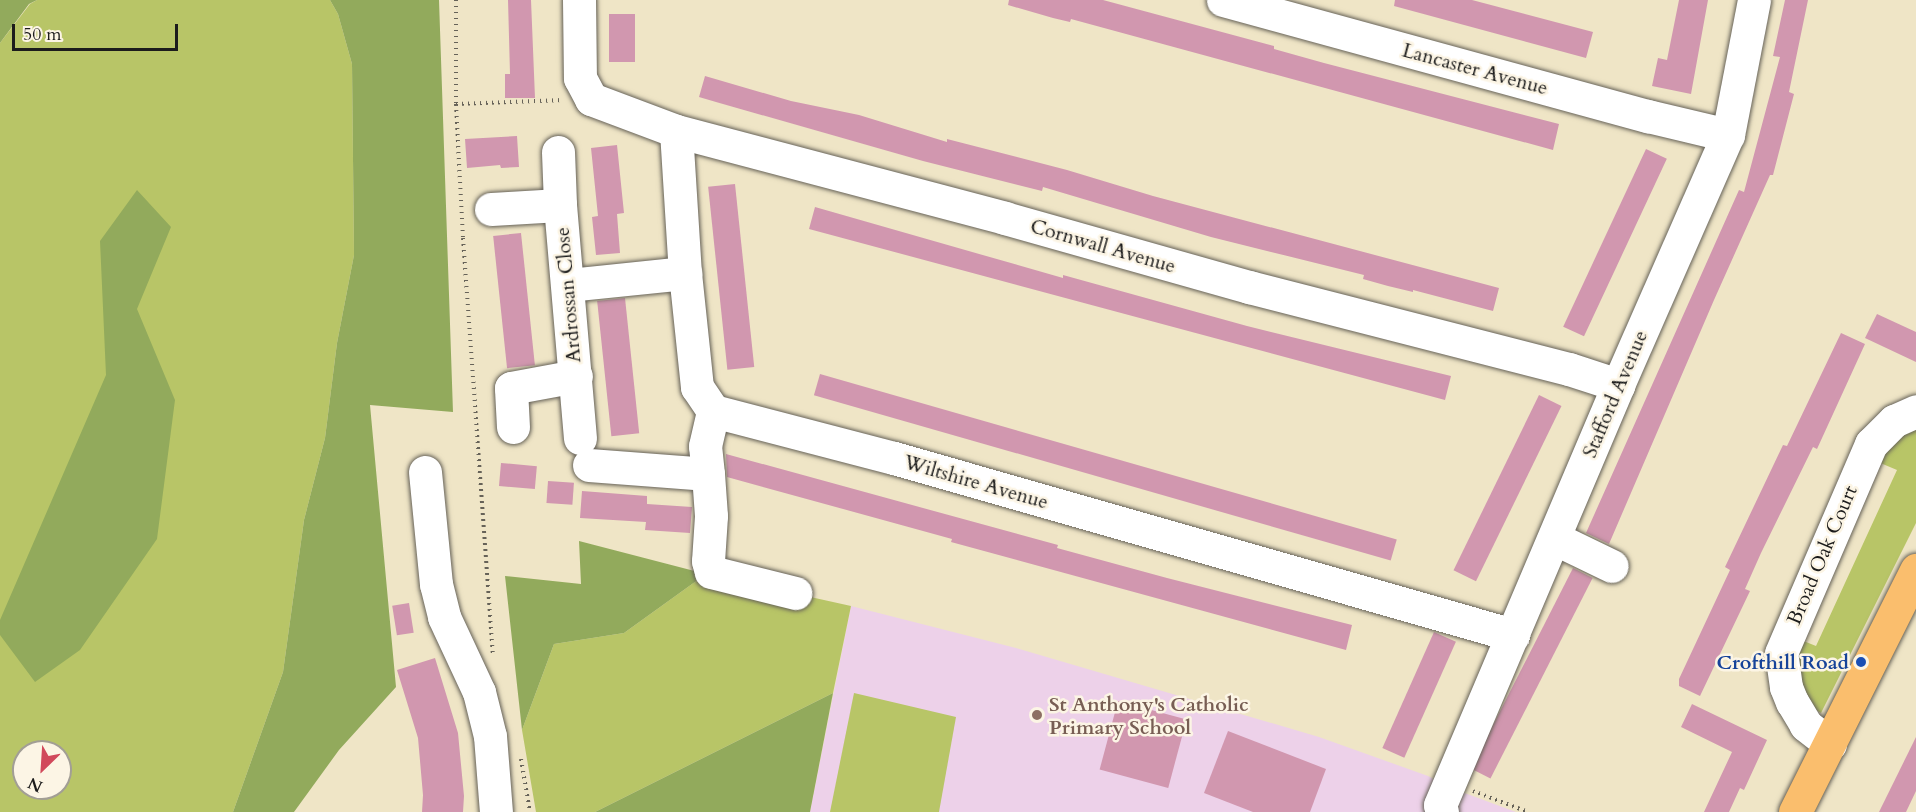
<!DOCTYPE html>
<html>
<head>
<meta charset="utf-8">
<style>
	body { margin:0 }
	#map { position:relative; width:1916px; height:812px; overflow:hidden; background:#efe5c6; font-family:Cardo,serif }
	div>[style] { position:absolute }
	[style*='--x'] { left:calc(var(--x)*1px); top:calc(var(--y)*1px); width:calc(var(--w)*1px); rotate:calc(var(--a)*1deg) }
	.built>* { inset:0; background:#edd1e9 }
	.green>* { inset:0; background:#b8c567 }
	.forest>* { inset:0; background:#92aa5c }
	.building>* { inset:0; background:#d197af; transform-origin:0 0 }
	.path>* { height:4px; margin-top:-2px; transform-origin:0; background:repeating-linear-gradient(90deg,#666258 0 1.5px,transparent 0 6px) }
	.roads { filter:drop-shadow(0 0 2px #666258) drop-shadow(0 0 2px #666258) }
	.minor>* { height:33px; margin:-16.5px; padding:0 16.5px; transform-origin:16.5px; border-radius:16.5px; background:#fff }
	.major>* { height:33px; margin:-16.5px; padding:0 16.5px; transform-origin:16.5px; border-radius:16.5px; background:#fabe6d }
	.dots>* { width:16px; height:16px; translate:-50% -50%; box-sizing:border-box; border:3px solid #fcf5e5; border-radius:50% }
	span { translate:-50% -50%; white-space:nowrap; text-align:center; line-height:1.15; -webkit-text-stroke:5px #fcf5e5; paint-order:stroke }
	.street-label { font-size:20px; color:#1c1c1c }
	.transit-label { font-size:20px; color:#164399; font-weight:700 }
	.right { translate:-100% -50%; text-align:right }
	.education-label { font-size:20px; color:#785e54; font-weight:700 }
	.left { translate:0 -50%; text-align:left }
	.north { position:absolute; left:12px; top:740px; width:60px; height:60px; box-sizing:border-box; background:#fcf5e5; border:2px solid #a29e95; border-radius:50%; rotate:205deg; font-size:16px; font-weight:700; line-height:24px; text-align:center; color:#1c1c1c }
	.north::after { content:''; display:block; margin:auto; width:21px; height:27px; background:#d1495b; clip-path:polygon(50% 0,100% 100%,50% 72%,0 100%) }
	.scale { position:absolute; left:12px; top:24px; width:166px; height:27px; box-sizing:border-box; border:3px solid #1c1c1c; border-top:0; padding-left:8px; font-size:18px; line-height:21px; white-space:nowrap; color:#1c1c1c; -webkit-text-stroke:4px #fcf5e5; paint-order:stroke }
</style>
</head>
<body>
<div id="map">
	<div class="built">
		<div style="clip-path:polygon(851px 606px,1016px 648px,1319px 737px,1428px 776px,1451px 788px,1516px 812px,810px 812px)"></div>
	</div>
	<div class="green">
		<div style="clip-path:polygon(evenodd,37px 0,330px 0,338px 14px,352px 64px,354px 255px,337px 343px,325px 438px,304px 520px,283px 672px,233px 812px,0 812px,0 43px,30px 4px,37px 0,24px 752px,60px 752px,60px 788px,24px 788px,24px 752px)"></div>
		<div style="clip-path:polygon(1916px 425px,1916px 523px,1821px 713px,1806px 704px,1799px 695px,1796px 638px,1816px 646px,1897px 470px,1878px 462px,1888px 442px)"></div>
		<div style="clip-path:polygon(706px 574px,851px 606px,833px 693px,595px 812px,536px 812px,522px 730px,554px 644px,624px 633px)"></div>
		<div style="clip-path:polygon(854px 693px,956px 717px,939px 812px,830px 812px)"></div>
	</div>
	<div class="forest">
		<div style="clip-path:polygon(0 0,37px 0,29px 4px,0 43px)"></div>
		<div style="clip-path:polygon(330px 0,439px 0,453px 412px,370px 405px,396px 687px,339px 750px,294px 812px,233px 812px,283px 672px,304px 520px,325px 438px,337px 343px,354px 255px,352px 64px,338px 14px)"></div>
		<div style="clip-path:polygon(137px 190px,171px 227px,137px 309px,175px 400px,157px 539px,80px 650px,35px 682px,0 635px,0 620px,106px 375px,100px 241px)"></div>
		<div style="clip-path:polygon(579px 541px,706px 574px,624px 633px,554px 644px,522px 730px,505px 576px,581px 584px)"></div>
		<div style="clip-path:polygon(833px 693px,810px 812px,595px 812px)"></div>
	</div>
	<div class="building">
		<div style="clip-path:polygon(508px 0,531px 0,535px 98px,505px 98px,505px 74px,510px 74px)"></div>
		<div style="clip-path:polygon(1009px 0,1103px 0,1274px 46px,1274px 49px,1324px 63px,1559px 124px,1553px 150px,1071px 19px,1070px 22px,1053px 18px,1008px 5px)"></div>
		<div style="clip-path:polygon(1395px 0,1472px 0,1593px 32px,1586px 58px,1394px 6px)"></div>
		<div style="clip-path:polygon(1679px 0,1708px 0,1691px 94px,1652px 86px,1658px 58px,1667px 60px)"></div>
		<div style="clip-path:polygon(1785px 0,1808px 0,1789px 92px,1794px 94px,1773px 175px,1770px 175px,1714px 300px,1609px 544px,1586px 533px,1739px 190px,1744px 192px,1780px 57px,1773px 56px)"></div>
		<div style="left:609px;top:14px;width:26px;height:48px"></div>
		<div style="clip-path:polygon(705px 76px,791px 101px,859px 115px,947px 142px,947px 139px,1067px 170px,1153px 196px,1499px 288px,1493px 311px,1413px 290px,1413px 292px,1388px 286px,1363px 279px,1364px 275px,1211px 237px,1043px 187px,1042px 191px,923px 161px,716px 102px,699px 97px)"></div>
		<div style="clip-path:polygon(517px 136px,519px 167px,501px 168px,500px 165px,467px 168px,465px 139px)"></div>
		<div style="clip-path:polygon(617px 145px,624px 213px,617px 214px,620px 253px,596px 255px,592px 217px,598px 216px,591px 148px)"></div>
		<div style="left:1646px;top:149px;width:23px;height:196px;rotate:25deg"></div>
		<div style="left:735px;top:184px;width:184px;height:27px;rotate:84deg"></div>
		<div style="clip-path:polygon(815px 207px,1063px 278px,1063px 275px,1247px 326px,1451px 376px,1445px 400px,809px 229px)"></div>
		<div style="left:521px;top:233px;width:133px;height:28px;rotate:84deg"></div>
		<div style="left:625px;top:298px;width:136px;height:28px;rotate:84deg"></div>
		<div style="clip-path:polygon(1877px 314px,1916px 332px,1916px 362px,1865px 338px)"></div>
		<div style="clip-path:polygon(1841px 333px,1865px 344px,1817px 449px,1813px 447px,1761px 553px,1745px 589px,1750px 591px,1700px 696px,1679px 686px,1679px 679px,1730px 570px,1725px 567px,1783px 445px,1787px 446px)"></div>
		<div style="left:820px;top:374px;width:600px;height:22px;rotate:16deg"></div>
		<div style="left:1539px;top:395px;width:25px;height:195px;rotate:26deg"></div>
		<div style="clip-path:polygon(726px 454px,1058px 545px,1057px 548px,1167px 578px,1352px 625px,1346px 650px,951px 542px,952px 539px,727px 477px)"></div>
		<div style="left:501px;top:463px;width:36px;height:23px;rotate:5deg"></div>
		<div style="left:548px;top:481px;width:26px;height:22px;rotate:4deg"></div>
		<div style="clip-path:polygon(582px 491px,647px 496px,647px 504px,692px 507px,690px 533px,645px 530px,646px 522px,580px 518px)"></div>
		<div style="left:1573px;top:568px;width:22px;height:225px;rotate:27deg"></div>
		<div style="left:409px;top:603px;width:30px;height:17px;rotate:81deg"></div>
		<div style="left:1434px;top:632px;width:24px;height:127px;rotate:24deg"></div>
		<div style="clip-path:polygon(435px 658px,458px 733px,464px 796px,463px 812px,422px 812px,423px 795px,418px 738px,397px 670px)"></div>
		<div style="left:1118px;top:701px;width:71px;height:71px;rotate:15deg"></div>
		<div style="clip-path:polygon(1692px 704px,1767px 740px,1744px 790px,1740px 788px,1729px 812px,1704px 812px,1732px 752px,1681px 727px)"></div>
		<div style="clip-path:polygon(1228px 731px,1326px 769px,1310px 812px,1253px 812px,1204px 793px)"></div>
		<div style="clip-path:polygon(1916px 737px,1916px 791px,1906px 812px,1879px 812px)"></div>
	</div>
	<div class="path">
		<div style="--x:456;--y:0;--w:104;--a:90"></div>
		<div style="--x:456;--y:104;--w:134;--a:87"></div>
		<div style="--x:463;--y:238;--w:418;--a:85.9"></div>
		<div style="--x:456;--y:104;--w:107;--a:-2.1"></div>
		<div style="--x:521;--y:759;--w:54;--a:80.4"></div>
		<div style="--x:1473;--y:791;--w:59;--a:20.9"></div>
	</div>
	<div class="roads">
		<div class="minor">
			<div style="--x:579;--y:0;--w:78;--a:89.3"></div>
			<div style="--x:580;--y:78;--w:24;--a:62"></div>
			<div style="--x:591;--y:99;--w:91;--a:20.6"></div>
			<div style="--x:676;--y:131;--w:340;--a:14.8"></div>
			<div style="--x:1005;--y:218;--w:254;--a:15.8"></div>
			<div style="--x:1249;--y:287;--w:330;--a:14.4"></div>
			<div style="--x:1569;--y:369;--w:52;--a:18.1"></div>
			<div style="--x:1223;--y:0;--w:441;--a:15.3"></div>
			<div style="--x:1648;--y:116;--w:82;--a:13.4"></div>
			<div style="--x:676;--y:131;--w:142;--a:86.4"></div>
			<div style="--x:685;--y:273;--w:115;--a:84"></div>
			<div style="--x:697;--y:387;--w:29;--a:56"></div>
			<div style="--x:713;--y:411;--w:187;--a:14.6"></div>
			<div style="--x:894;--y:458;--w:644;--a:15.96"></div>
			<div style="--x:558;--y:152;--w:53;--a:87.8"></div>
			<div style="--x:560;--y:205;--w:234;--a:85.1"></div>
			<div style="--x:491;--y:209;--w:69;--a:-3.3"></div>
			<div style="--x:569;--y:285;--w:117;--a:-5.9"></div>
			<div style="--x:513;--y:427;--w:39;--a:-93"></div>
			<div style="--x:511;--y:388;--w:66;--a:-10.5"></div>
			<div style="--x:589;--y:465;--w:119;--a:4.3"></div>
			<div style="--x:708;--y:474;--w:28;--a:-96"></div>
			<div style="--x:705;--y:446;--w:36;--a:-77"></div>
			<div style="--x:425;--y:472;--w:113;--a:84.4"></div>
			<div style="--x:436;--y:584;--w:34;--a:76"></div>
			<div style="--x:444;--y:617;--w:83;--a:65"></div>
			<div style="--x:479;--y:692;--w:45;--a:76"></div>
			<div style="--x:490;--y:736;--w:76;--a:85.5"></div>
			<div style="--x:708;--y:474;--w:42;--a:85.9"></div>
			<div style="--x:711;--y:516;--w:45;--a:93.8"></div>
			<div style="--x:708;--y:561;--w:11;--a:75"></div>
			<div style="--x:711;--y:572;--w:87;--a:14"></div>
			<div style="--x:1554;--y:538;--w:64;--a:25.8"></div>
			<div style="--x:1830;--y:744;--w:31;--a:-142"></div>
			<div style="--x:1806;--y:725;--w:27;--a:-121"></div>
			<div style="--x:1792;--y:702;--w:16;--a:-112"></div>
			<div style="--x:1786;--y:687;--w:34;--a:-98"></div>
			<div style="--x:1781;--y:653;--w:228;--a:-66.7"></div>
			<div style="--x:1871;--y:444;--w:33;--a:-45"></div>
			<div style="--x:1894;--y:421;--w:24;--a:-24"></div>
			<div style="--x:1442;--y:812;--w:7;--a:-106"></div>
			<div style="--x:1440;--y:805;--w:456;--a:-67"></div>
			<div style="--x:1618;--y:385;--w:273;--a:-66.3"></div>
			<div style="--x:1728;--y:135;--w:137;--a:-79.1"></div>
		</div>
		<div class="major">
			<div style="--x:1795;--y:812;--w:271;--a:-63.4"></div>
		</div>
	</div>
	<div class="dots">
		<div style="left:1861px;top:662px;background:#1a4fb4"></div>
		<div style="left:1037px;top:715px;background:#8d6e63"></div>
	</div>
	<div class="street-label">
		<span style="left:1475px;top:69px;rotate:15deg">Lancaster Avenue</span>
		<span style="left:1103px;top:246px;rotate:16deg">Cornwall Avenue</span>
		<span style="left:568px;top:295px;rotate:-95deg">Ardrossan Close</span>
		<span style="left:1615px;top:394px;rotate:-67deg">Stafford Avenue</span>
		<span style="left:976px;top:482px;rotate:16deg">Wiltshire Avenue</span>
		<span style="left:1822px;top:555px;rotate:-67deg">Broad Oak Court</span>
	</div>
	<div class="transit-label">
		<span class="right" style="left:1849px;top:662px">Crofthill Road</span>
	</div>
	<div class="education-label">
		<span class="left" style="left:1049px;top:716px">St Anthony's Catholic<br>Primary School</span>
	</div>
	<div class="north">N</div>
	<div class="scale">50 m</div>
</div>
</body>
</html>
